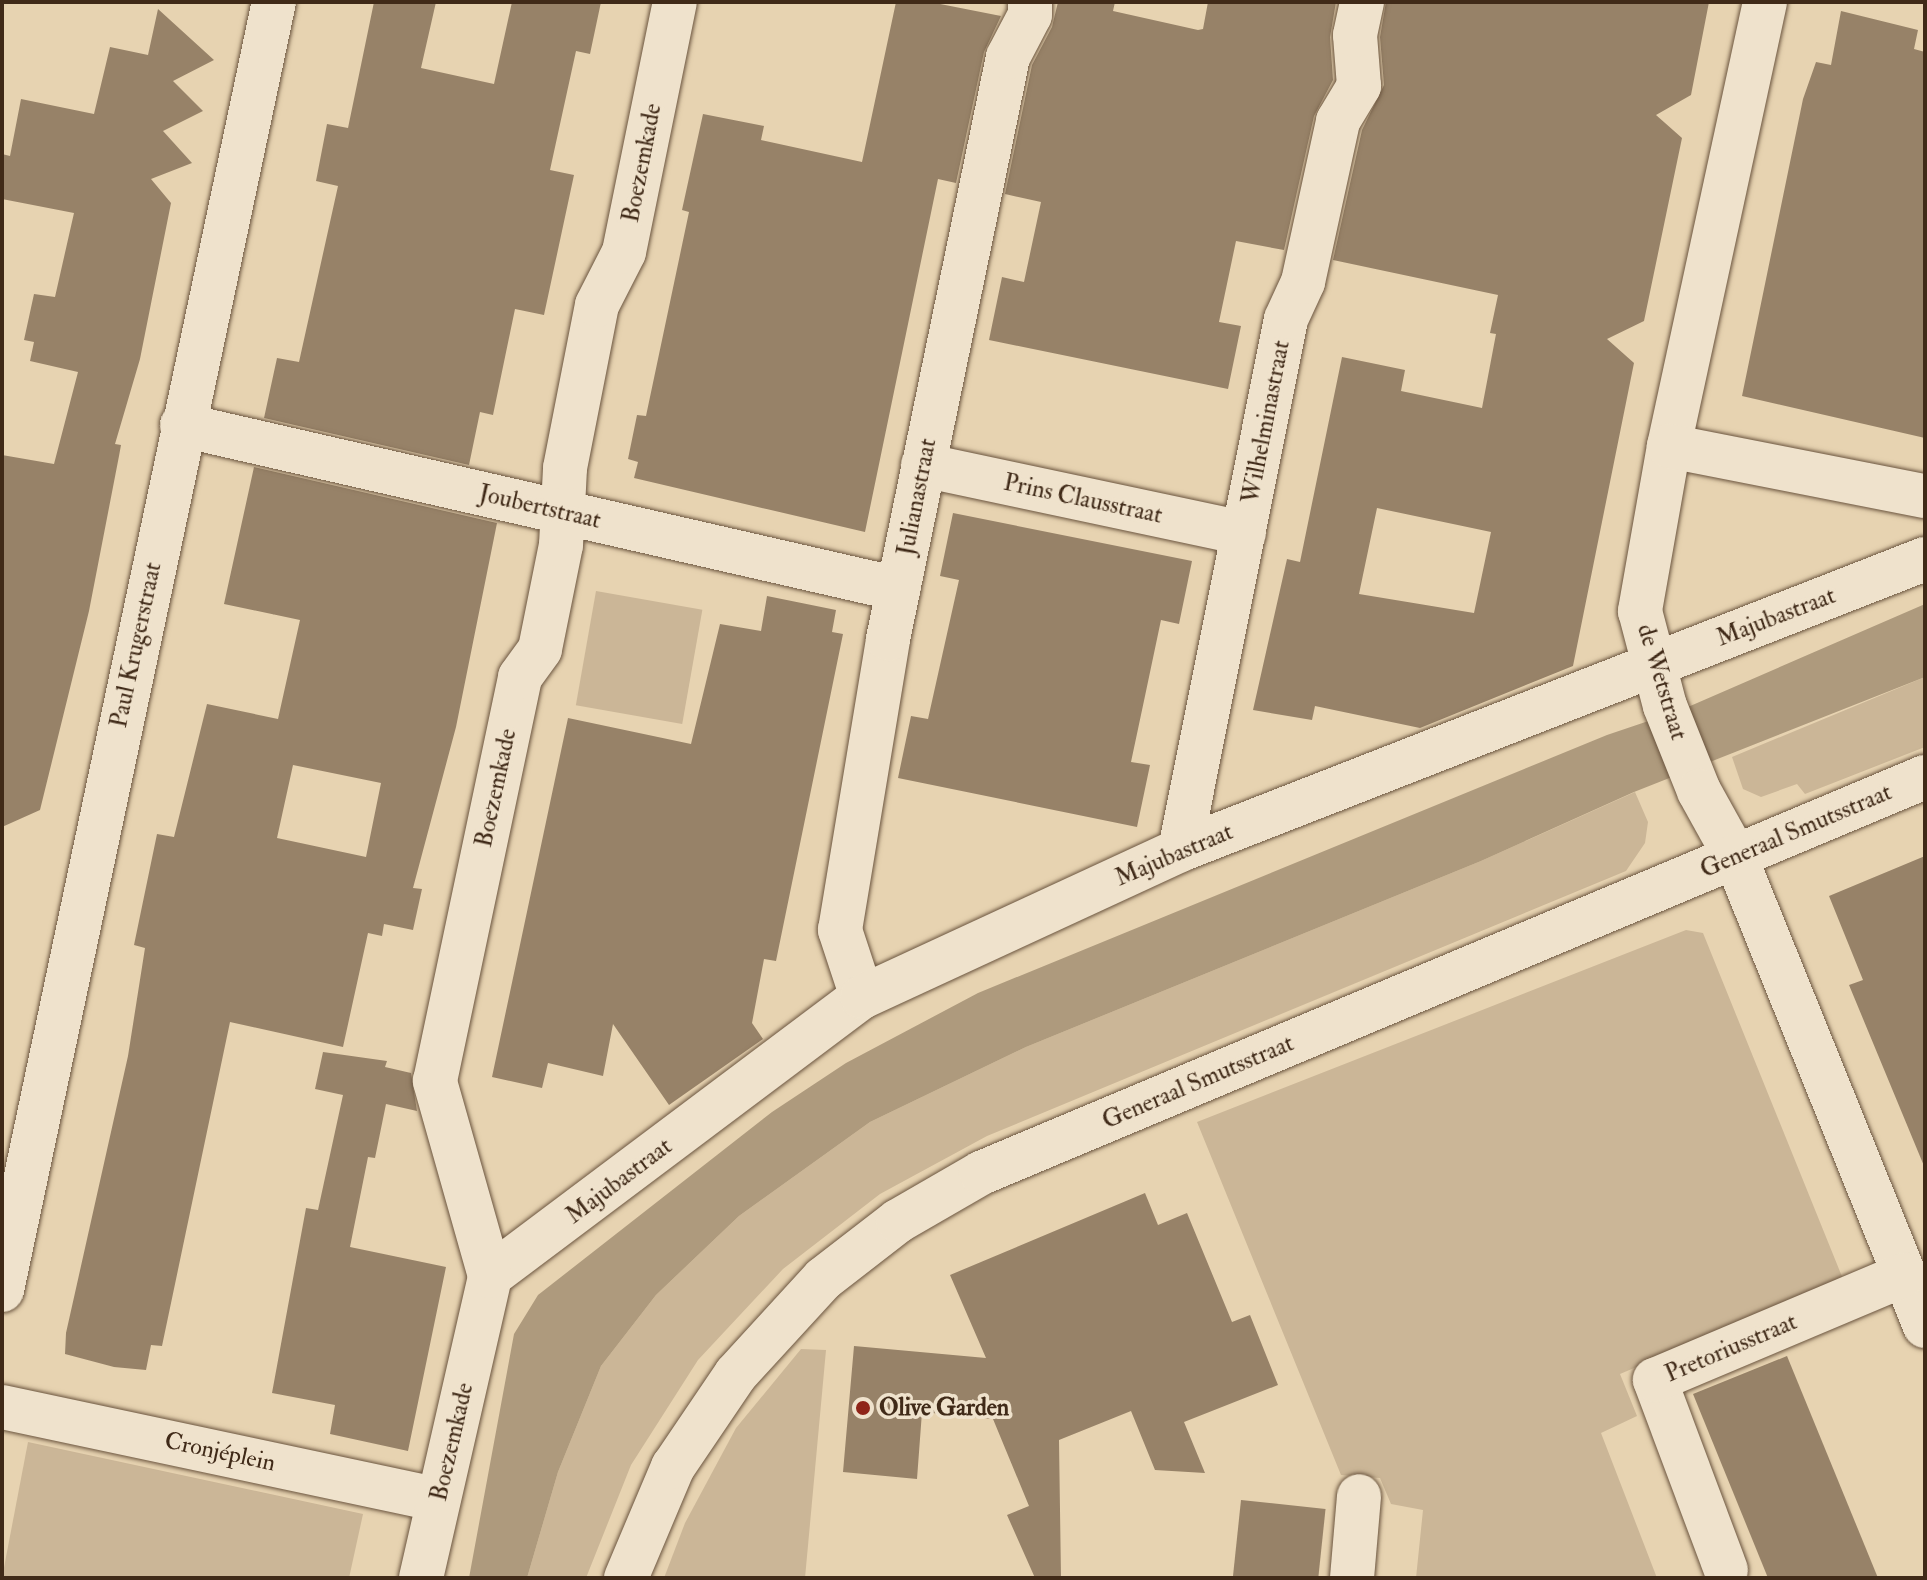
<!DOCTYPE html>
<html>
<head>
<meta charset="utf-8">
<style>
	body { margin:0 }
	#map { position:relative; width:1927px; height:1580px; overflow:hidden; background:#e7d3b1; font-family:"IM FELL Double Pica",serif }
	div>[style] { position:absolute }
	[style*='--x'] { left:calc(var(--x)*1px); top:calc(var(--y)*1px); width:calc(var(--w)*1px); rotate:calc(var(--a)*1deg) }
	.green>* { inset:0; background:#cbb697; transform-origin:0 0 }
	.water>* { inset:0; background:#ae9a7d }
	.building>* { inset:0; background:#978268; transform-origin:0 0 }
	.roads { filter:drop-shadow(0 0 2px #6a543e) drop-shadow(0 0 2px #6a543e) }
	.minor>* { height:44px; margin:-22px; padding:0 22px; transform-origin:22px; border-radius:22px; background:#efe2cc }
	.dots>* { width:22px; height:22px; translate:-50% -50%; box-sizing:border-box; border:4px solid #efe2cc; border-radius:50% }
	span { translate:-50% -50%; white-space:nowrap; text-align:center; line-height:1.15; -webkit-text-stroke:7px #efe2cc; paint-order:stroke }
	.street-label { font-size:24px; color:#402a18 }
	.poi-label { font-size:24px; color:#402a18; font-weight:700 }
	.left { translate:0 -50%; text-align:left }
	.frame { position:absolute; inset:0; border:4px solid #402a18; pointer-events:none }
</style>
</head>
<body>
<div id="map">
	<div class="green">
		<div style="left:596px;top:591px;width:108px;height:116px;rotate:10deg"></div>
		<div style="clip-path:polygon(1925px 677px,1925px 747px,1805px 794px,1797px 784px,1761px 797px,1743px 789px,1732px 757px)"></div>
		<div style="clip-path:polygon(1635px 792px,1648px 822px,1645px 843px,1626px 871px,987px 1136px,880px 1194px,783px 1269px,698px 1360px,631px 1465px,586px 1578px,527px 1578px,558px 1472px,601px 1366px,656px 1295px,739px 1216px,870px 1122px,1026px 1047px,1481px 861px)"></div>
		<div style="clip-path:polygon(1686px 930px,1703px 933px,1843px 1279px,1620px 1374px,1637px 1416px,1601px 1433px,1657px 1578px,1416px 1578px,1423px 1510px,1391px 1504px,1380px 1478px,1341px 1475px,1197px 1122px)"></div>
		<div style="clip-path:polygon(801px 1349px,826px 1350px,805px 1578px,664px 1578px,685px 1523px,736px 1428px)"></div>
		<div style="clip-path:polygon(28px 1442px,363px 1514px,349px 1578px,2px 1578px)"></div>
	</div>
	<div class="water">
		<div style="clip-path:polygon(1925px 604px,1925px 677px,1634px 792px,1481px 861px,1026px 1047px,870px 1122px,739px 1216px,656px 1295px,601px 1366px,558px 1472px,527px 1578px,469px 1578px,514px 1334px,538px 1295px,772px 1112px,846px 1063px,978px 993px,1607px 735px,1681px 710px)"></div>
	</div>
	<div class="building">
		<div style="clip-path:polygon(374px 2px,436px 2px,421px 68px,494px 84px,512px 2px,601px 2px,590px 54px,576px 51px,550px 170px,574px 175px,544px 315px,515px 309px,493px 415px,480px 412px,469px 465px,264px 418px,277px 358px,299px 362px,338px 186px,316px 181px,327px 124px,348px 128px)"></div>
		<div style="clip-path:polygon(896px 2px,930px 2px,1001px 16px,984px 52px,956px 183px,938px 179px,865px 532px,634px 478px,638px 462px,628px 459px,637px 415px,646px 416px,689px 212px,682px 210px,703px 114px,764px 126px,761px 140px,862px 162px)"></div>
		<div style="clip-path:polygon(1058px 2px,1115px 2px,1113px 11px,1198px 30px,1203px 29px,1208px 2px,1336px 2px,1330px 37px,1333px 80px,1314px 116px,1284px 250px,1236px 241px,1219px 322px,1241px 326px,1228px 389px,989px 340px,1002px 277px,1024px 282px,1041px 202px,1005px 194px,1032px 65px,1052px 27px)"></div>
		<div style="clip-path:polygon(evenodd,1386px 2px,1709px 2px,1691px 95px,1656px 115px,1682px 138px,1644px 321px,1607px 339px,1634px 363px,1573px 666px,1420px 728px,1315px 706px,1312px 720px,1253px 710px,1287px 559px,1300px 562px,1342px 357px,1405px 370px,1401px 391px,1482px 408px,1496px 334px,1490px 333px,1498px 295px,1333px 260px,1362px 130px,1384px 85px,1380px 37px,1386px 2px,1377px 508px,1491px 532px,1474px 613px,1359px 594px,1377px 508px)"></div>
		<div style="clip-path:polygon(158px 9px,214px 60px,173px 81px,203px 111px,163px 131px,192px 163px,151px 179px,171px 203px,140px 359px,115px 444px,121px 445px,119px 456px,89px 611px,40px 810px,2px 827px,2px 455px,54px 464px,78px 372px,30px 361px,34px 342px,24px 340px,34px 294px,55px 297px,74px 213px,2px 199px,2px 154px,10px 156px,21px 99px,94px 114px,110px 47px,148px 55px)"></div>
		<div style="clip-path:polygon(1841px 11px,1918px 30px,1914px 49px,1925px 52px,1925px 438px,1742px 396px,1803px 99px,1816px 62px,1831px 65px)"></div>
		<div style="clip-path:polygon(evenodd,254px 467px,497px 523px,456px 727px,413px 888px,422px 889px,413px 930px,384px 924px,382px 936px,368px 933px,343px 1047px,230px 1022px,162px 1346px,151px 1345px,146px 1370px,114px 1367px,65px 1354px,66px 1333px,128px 1056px,145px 948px,134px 945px,157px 834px,174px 837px,207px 704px,278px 719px,300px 620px,224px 604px,254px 467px,293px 765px,381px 783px,366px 857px,277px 838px,293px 765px)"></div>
		<div style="clip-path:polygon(953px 513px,1192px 561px,1179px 624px,1161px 620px,1145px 696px,1131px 762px,1150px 765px,1137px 827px,898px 778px,911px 716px,928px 719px,959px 580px,940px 576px)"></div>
		<div style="clip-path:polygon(767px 596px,836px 610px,832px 632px,843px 634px,776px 961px,764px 959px,752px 1023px,763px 1039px,669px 1105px,613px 1024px,603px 1076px,548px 1063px,542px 1088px,492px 1077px,568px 718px,691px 744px,720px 624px,761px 631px)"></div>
		<div style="clip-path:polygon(1925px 856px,1925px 1165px,1924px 1166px,1849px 985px,1863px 980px,1829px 896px)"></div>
		<div style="clip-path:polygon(323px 1052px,387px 1061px,385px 1067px,411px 1073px,417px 1111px,386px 1104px,375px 1158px,368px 1157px,350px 1247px,446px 1267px,408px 1451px,330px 1434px,335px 1405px,272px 1393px,306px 1208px,318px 1210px,343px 1095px,315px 1089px)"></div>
		<div style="clip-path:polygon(1145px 1193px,1158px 1225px,1187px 1213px,1232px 1322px,1250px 1315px,1278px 1385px,1184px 1422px,1205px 1473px,1155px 1470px,1131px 1411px,1059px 1440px,1061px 1578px,1035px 1578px,1007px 1515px,1029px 1506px,993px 1419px,922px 1412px,917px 1479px,843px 1472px,854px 1346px,986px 1358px,950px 1275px)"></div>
		<div style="clip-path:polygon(1787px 1356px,1878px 1578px,1768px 1578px,1693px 1394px)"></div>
		<div style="left:1241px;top:1500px;width:85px;height:78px;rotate:6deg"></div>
	</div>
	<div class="roads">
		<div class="minor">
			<div style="--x:1765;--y:2;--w:454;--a:102.2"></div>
			<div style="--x:1669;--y:446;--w:168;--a:100"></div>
			<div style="--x:1640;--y:611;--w:98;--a:75.3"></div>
			<div style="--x:1665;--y:706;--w:92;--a:68.2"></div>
			<div style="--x:1699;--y:791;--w:74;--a:61"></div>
			<div style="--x:1735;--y:856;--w:507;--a:67.99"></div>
			<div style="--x:182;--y:425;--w:735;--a:12.9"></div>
			<div style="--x:1669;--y:446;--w:261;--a:11.1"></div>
			<div style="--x:923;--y:465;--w:328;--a:12"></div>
			<div style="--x:1180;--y:850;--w:541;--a:-78.71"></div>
			<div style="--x:1286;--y:319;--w:41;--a:-65.3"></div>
			<div style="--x:1303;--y:282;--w:165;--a:-77.7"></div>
			<div style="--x:1338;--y:121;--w:41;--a:-59"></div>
			<div style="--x:1359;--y:86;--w:51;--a:-94.5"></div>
			<div style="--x:1355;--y:35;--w:34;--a:-78"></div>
			<div style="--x:862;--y:997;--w:71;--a:-108.2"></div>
			<div style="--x:840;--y:930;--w:295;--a:-80.6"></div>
			<div style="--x:888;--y:639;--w:594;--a:-78.35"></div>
			<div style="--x:1008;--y:57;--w:47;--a:-62.4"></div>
			<div style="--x:1030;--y:15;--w:13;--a:-90"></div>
			<div style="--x:490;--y:1276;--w:465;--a:-36.9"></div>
			<div style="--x:862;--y:997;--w:350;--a:-24.8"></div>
			<div style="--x:1180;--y:850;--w:800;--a:-21.34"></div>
			<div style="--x:2;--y:1290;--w:1316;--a:-78.08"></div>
			<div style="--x:2;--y:1407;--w:446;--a:12"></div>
			<div style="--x:1726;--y:1570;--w:203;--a:-110.5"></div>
			<div style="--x:1655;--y:1380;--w:270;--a:-22.9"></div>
			<div style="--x:421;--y:1578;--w:310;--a:-77.1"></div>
			<div style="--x:490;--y:1276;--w:203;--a:-105.8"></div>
			<div style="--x:435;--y:1081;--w:413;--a:-78.1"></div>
			<div style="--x:520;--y:677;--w:34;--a:-54"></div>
			<div style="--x:540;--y:649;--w:106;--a:-78.6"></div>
			<div style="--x:561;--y:545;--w:77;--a:-87"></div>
			<div style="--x:565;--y:468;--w:166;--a:-78.9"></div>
			<div style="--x:597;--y:305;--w:59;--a:-63"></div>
			<div style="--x:624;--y:252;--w:255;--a:-78.5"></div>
			<div style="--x:626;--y:1578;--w:121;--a:-67.1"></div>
			<div style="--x:673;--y:1467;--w:112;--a:-55.9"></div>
			<div style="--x:736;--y:1374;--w:129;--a:-47.5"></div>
			<div style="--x:823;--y:1279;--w:95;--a:-37.7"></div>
			<div style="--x:898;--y:1221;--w:96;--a:-30"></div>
			<div style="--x:981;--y:1173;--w:1024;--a:-22.76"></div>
			<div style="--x:1352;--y:1578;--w:82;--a:-85.1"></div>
		</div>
	</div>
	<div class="dots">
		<div style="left:863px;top:1408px;background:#8f2418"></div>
	</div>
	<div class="street-label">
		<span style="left:642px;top:163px;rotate:-79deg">Boezemkade</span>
		<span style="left:1266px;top:422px;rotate:-79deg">Wilhelminastraat</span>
		<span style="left:917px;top:497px;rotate:-79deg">Julianastraat</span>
		<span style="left:1083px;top:499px;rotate:12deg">Prins Clausstraat</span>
		<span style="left:540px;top:507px;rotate:13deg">Joubertstraat</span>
		<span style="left:1776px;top:617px;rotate:-21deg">Majubastraat</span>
		<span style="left:136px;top:645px;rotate:-78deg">Paul Krugerstraat</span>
		<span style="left:1662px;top:682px;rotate:73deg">de Wetstraat</span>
		<span style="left:496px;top:788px;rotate:-78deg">Boezemkade</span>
		<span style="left:1796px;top:831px;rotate:-23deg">Generaal Smutsstraat</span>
		<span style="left:1174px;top:855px;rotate:-23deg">Majubastraat</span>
		<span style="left:1198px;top:1082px;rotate:-23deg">Generaal Smutsstraat</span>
		<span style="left:619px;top:1181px;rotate:-37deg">Majubastraat</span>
		<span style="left:1731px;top:1348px;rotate:-23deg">Pretoriusstraat</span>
		<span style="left:452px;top:1442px;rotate:-77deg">Boezemkade</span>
		<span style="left:220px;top:1452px;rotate:12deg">Cronjéplein</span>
	</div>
	<div class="poi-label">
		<span class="left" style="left:879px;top:1408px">Olive Garden</span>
	</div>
	<div class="frame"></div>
</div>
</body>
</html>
